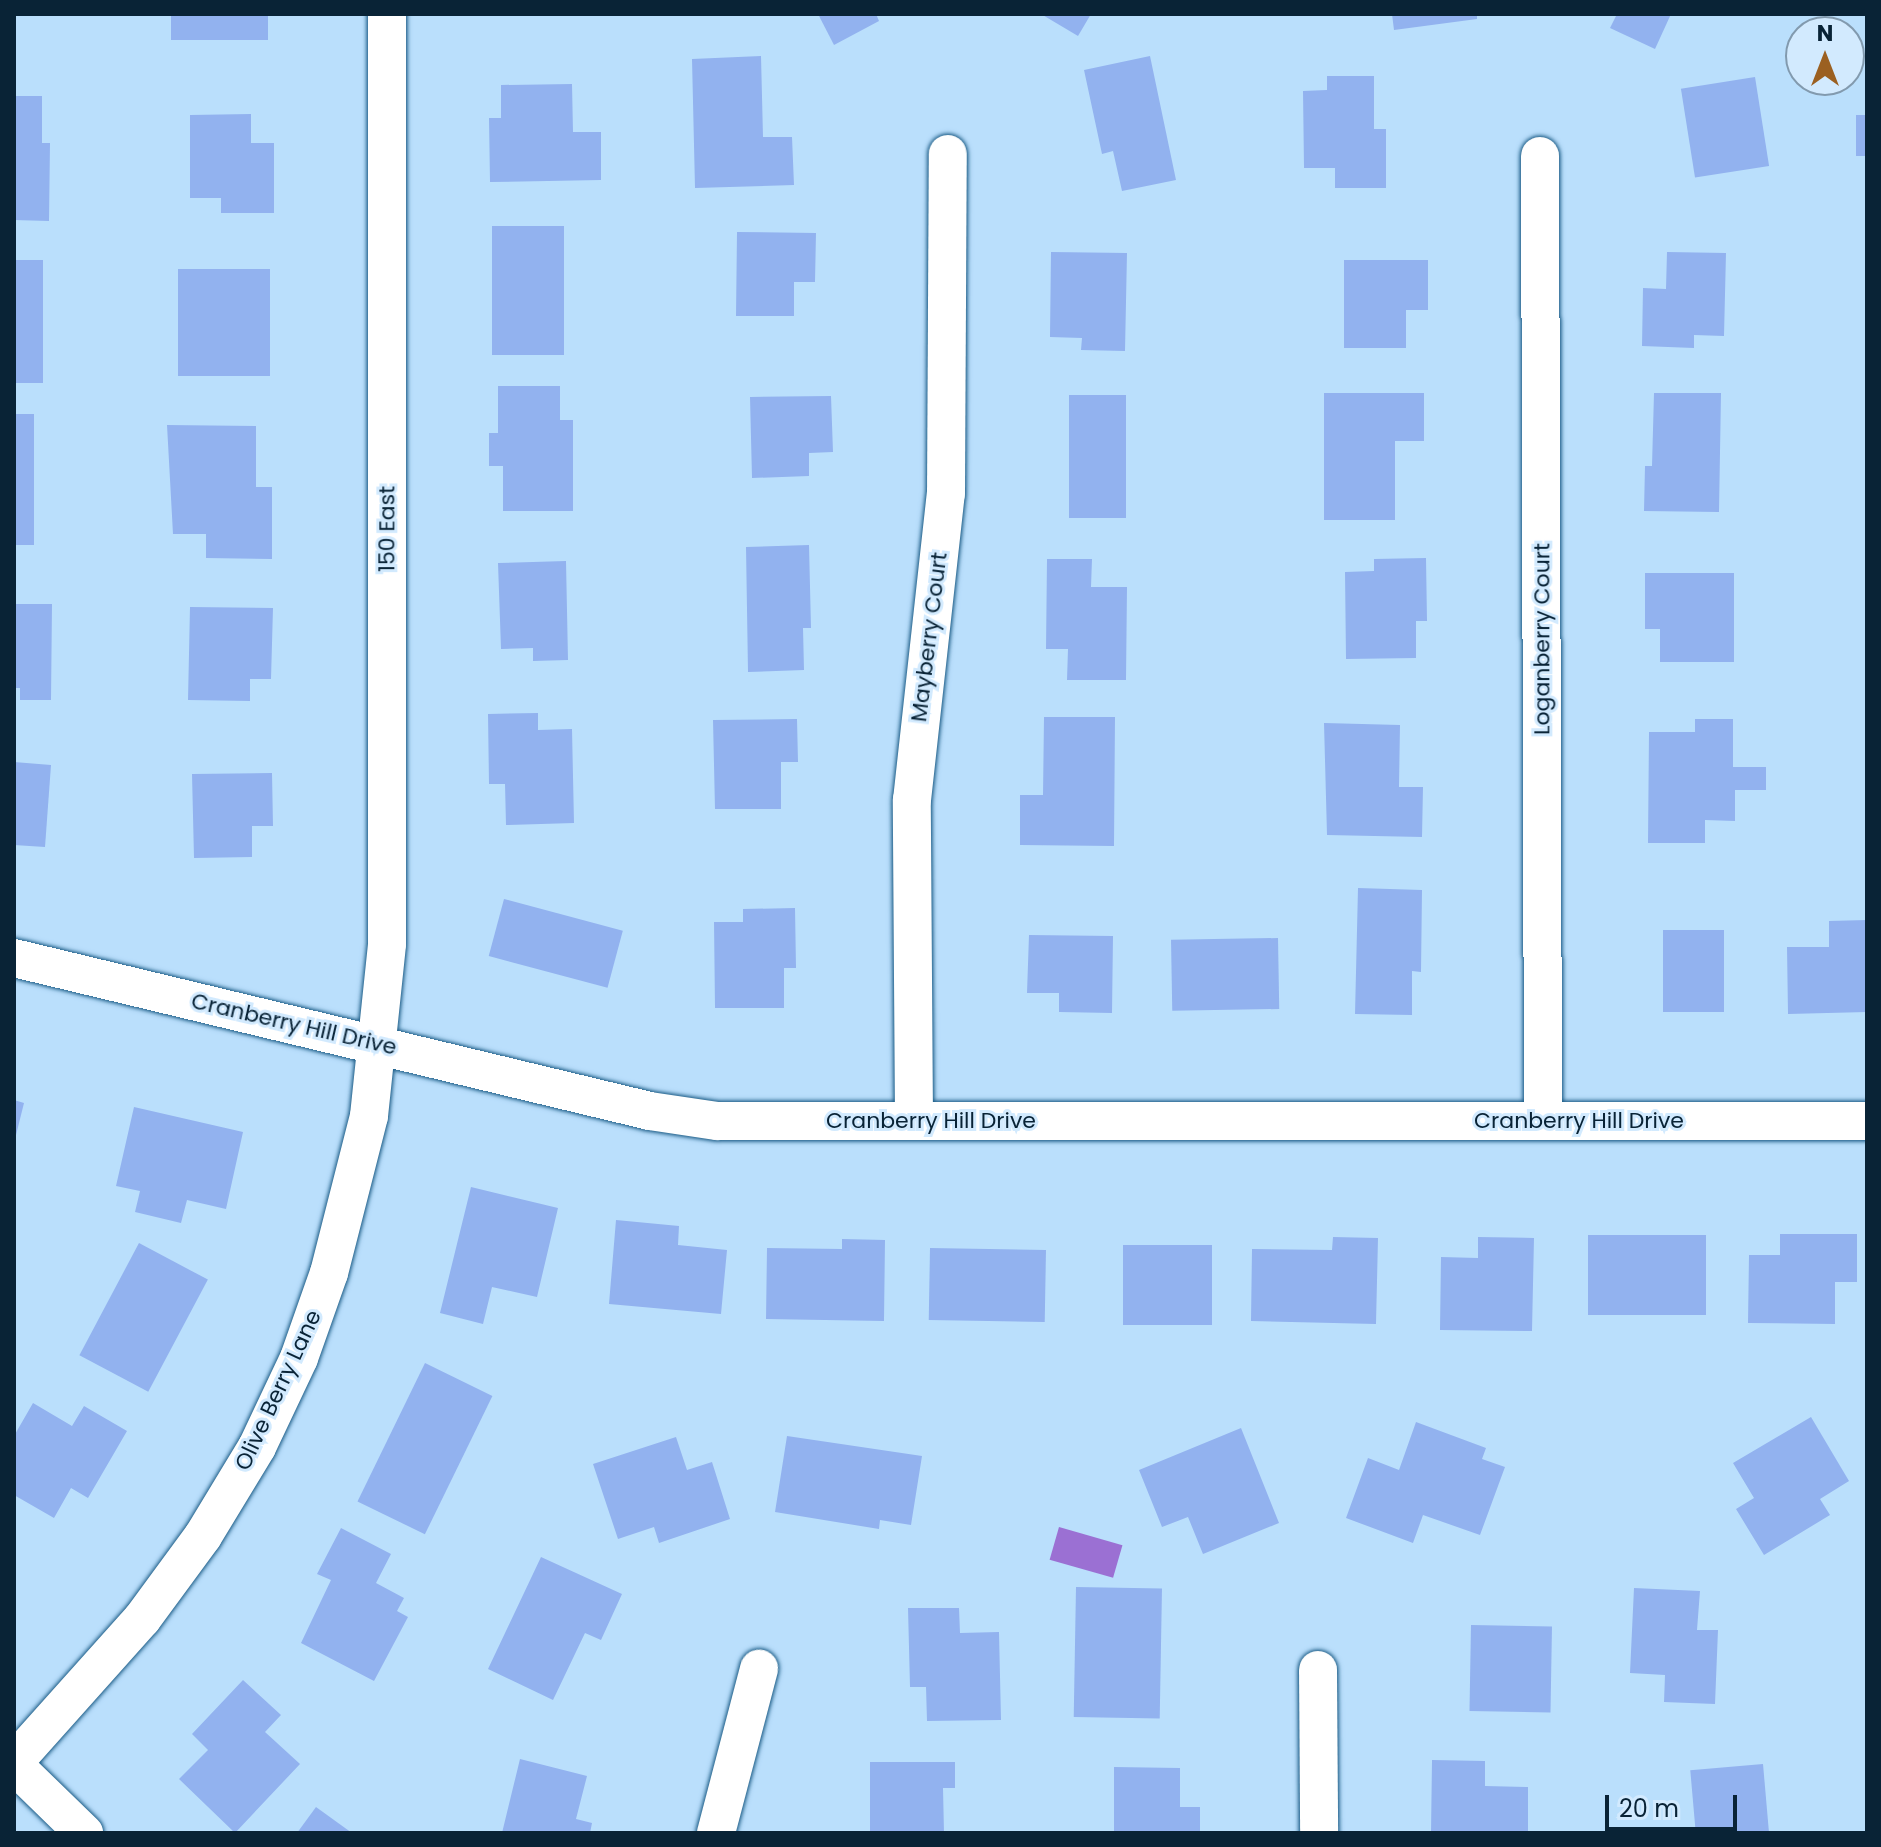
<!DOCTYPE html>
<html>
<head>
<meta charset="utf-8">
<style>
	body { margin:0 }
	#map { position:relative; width:1881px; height:1847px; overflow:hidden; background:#badffc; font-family:Poppins,sans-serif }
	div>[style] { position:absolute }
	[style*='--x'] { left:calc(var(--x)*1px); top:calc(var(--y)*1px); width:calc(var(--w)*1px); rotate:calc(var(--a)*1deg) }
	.water>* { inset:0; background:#9b70d3; transform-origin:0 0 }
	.building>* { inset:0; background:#92b2ef; transform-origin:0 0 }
	.roads { filter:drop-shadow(0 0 2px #1a5b86) drop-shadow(0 0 2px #1a5b86) }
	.minor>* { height:38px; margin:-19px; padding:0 19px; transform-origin:19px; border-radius:19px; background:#fff }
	span { translate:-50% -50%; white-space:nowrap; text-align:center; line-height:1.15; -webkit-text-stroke:6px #d2eafe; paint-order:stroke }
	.street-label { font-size:22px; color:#092336 }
	.frame { position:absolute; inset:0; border:16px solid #092336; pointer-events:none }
	.north { position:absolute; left:1785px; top:16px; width:80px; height:80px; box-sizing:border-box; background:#d2eafe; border:2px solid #829aae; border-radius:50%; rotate:0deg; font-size:22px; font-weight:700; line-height:32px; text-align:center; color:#092336 }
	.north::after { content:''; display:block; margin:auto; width:28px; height:36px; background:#9b6021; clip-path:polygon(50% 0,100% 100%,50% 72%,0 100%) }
	.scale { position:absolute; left:1605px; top:1795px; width:132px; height:36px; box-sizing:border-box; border:4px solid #092336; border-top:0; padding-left:10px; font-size:24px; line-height:28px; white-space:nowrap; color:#092336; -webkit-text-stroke:6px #d2eafe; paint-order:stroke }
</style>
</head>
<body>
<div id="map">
	<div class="water">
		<div style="left:1059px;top:1527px;width:66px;height:34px;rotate:16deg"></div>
	</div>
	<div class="building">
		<div style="left:171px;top:14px;width:97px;height:26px"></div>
		<div style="clip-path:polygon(818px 14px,876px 14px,879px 21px,834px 45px)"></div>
		<div style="clip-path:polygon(1041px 14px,1091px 14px,1078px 36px)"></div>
		<div style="clip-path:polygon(1392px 14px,1477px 14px,1477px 19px,1394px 30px)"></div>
		<div style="clip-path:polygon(1617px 14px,1671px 14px,1655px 49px,1610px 28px)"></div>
		<div style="clip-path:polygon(761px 56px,763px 137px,792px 137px,794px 185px,695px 188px,692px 59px)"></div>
		<div style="clip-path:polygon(1150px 56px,1176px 180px,1122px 191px,1113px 151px,1102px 154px,1084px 70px)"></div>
		<div style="clip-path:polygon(1327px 76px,1374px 76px,1374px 129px,1386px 129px,1386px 188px,1335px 188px,1335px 168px,1304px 168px,1303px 91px,1327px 90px)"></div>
		<div style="left:1755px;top:77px;width:90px;height:75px;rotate:81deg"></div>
		<div style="clip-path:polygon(572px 84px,573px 132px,601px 132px,601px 180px,490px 182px,489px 118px,501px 118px,501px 85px)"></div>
		<div style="clip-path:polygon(14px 96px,42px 96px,42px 143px,50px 143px,49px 221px,14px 220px)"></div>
		<div style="clip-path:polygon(251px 114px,251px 143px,274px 143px,274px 213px,221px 213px,221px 198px,190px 198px,190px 115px)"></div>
		<div style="left:1856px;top:115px;width:11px;height:41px"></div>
		<div style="left:492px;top:226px;width:72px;height:129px"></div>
		<div style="clip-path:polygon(737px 232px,816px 233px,815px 282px,794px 282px,794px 316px,736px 316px)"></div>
		<div style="clip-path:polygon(1051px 252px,1127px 253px,1125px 351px,1081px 350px,1082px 338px,1050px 337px)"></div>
		<div style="clip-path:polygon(1667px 252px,1726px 253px,1724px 336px,1694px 335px,1694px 348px,1642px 346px,1643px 288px,1666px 289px)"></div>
		<div style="left:14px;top:260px;width:29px;height:123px"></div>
		<div style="clip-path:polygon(1344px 260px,1428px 260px,1428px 310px,1406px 310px,1406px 348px,1344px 348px)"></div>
		<div style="left:270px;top:269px;width:107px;height:92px;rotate:90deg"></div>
		<div style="clip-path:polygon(498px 386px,560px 386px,560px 420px,573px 420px,573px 511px,503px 511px,503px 466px,489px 466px,489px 433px,498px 433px)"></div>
		<div style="clip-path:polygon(1324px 393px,1424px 393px,1424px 441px,1395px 441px,1395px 520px,1324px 520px)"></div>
		<div style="clip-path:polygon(1654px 393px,1721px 393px,1719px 512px,1644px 511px,1645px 466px,1652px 466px)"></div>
		<div style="left:1126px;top:395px;width:123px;height:57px;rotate:90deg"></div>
		<div style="clip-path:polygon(831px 396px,833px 452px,809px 453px,809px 476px,752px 478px,750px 397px)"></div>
		<div style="left:14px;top:414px;width:20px;height:131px"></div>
		<div style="clip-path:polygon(167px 425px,256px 426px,256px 487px,272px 487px,272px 559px,206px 558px,206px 534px,173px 534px)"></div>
		<div style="clip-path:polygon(809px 545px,811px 628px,803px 628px,804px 670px,748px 672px,746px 547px)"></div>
		<div style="clip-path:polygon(1426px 558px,1427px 621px,1416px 621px,1416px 658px,1346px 659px,1345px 572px,1374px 571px,1374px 559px)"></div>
		<div style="clip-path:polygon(1047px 559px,1092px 559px,1091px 587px,1127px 587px,1126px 680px,1067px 680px,1068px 649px,1046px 649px)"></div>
		<div style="clip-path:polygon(566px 561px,568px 660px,533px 661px,533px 648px,501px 649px,498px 563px)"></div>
		<div style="clip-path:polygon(1645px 573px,1734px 573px,1734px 662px,1660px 662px,1660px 629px,1645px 629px)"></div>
		<div style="clip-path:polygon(14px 604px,52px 604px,51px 700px,20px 700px,20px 688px,14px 688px)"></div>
		<div style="clip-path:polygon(190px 607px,273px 608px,271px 679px,250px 679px,250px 701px,188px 700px)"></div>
		<div style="clip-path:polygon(538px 713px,538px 730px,572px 729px,574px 823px,506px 825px,505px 784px,489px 784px,488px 714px)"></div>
		<div style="clip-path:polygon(1044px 717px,1115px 717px,1114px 846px,1020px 845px,1020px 795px,1043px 795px)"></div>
		<div style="clip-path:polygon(797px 719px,798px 762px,781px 762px,781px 809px,715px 809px,713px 720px)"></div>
		<div style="clip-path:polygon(1695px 719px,1733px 719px,1733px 767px,1766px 767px,1766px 790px,1735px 790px,1735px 821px,1705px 820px,1705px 843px,1648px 843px,1649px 732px,1695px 732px)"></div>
		<div style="clip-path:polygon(1324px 723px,1400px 725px,1399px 787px,1423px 787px,1422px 837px,1327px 835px)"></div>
		<div style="clip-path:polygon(14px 762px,51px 765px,45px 847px,14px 845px)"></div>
		<div style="clip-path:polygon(272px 773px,273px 826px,252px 826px,252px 857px,194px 858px,192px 774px)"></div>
		<div style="clip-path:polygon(1358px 888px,1422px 890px,1421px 972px,1412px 971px,1412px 1015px,1355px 1014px)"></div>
		<div style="left:504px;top:899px;width:123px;height:59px;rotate:15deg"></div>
		<div style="clip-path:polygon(795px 908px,796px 968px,784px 968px,784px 1008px,715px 1008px,714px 922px,743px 922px,743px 909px)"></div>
		<div style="clip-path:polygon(1867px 920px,1867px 1012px,1788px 1014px,1787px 947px,1829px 947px,1829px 921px)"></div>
		<div style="left:1663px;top:930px;width:61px;height:82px"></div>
		<div style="clip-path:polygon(1029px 935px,1113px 936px,1112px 1013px,1059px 1012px,1059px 993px,1027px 993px)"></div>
		<div style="left:1278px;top:938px;width:71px;height:107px;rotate:89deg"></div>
		<div style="clip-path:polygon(14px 1100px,24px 1103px,15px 1139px,14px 1139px)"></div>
		<div style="clip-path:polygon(134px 1107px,243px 1132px,226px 1209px,187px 1200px,181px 1223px,135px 1212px,140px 1191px,116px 1186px)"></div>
		<div style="clip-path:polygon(471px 1187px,558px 1208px,537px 1297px,492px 1287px,483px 1324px,440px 1313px)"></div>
		<div style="clip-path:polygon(616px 1220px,679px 1226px,678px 1245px,727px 1250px,721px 1314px,609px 1304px)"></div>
		<div style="clip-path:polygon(1780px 1234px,1857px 1234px,1857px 1282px,1835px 1282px,1835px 1324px,1748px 1323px,1749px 1255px,1780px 1255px)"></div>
		<div style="left:1588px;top:1235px;width:118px;height:80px"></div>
		<div style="clip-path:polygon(1333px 1237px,1378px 1238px,1376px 1324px,1251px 1321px,1252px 1249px,1332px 1250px)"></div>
		<div style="clip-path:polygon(1478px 1237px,1534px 1238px,1532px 1331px,1440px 1330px,1441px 1257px,1478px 1258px)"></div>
		<div style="clip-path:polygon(842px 1239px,885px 1240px,884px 1321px,766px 1319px,767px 1248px,842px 1249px)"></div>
		<div style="left:139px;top:1243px;width:78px;height:127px;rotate:28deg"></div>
		<div style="left:1123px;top:1245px;width:89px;height:80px"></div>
		<div style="left:930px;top:1248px;width:116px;height:72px;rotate:1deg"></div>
		<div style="left:425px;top:1363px;width:75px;height:154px;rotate:26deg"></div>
		<div style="clip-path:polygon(33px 1403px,72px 1426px,84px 1406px,127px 1431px,88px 1498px,71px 1488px,54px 1518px,14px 1495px,14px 1436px)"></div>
		<div style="clip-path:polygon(1811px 1417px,1849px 1481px,1820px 1499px,1830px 1515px,1764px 1555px,1736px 1509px,1754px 1498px,1733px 1463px)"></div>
		<div style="clip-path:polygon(1416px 1422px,1486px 1448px,1482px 1459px,1505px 1467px,1480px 1535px,1423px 1515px,1413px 1543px,1346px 1518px,1368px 1458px,1399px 1470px)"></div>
		<div style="clip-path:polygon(1241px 1428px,1279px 1523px,1203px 1554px,1188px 1517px,1162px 1527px,1139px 1470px)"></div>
		<div style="clip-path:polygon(787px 1436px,922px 1456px,911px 1525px,880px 1520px,879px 1529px,775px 1512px)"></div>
		<div style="clip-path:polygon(676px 1437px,687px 1470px,712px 1462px,730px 1519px,659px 1543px,654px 1527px,618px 1539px,593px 1464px)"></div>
		<div style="clip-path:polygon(341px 1528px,391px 1554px,376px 1583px,404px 1598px,397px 1611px,408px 1617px,374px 1681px,301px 1643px,331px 1580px,317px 1574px)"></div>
		<div style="clip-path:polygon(541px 1557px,622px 1594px,601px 1640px,585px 1633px,553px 1700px,488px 1669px)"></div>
		<div style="left:1076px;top:1587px;width:86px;height:130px;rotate:1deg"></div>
		<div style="clip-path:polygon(1634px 1588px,1700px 1591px,1697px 1630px,1718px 1630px,1715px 1704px,1664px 1702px,1665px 1675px,1630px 1673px)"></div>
		<div style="clip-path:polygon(908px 1608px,959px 1608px,960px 1633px,999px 1632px,1001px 1720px,927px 1721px,926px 1687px,910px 1687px)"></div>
		<div style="left:1471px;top:1625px;width:81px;height:86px;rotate:1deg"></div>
		<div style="clip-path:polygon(243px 1680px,281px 1715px,265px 1732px,300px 1764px,235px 1833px,179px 1779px,208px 1750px,192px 1734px)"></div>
		<div style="clip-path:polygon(520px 1759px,587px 1776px,576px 1819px,592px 1823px,590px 1833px,502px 1833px)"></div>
		<div style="clip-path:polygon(1432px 1760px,1485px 1761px,1485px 1786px,1528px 1787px,1528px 1833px,1431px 1833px)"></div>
		<div style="clip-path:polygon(870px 1762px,955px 1762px,955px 1788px,943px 1788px,944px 1833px,870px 1833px)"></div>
		<div style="left:1763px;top:1764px;width:69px;height:73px;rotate:85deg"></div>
		<div style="clip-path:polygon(1114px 1767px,1180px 1768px,1180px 1807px,1200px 1807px,1200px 1833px,1114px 1833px)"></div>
		<div style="clip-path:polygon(316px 1807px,352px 1833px,297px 1833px)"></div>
	</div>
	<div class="roads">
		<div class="minor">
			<div style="--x:1540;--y:156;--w:965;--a:89.82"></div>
			<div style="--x:14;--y:958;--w:654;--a:13.53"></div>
			<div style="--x:650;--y:1111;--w:68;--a:8.5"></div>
			<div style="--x:717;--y:1121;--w:1150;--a:0"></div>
			<div style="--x:914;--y:1121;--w:321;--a:-90.4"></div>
			<div style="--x:912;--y:800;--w:308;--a:-83.7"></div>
			<div style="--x:946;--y:494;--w:340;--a:-89.7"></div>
			<div style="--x:1318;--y:1670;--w:163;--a:89.6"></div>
			<div style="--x:14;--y:1762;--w:192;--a:-48.2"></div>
			<div style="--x:142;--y:1619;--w:103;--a:-53.7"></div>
			<div style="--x:203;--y:1536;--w:104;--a:-58.8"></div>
			<div style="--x:257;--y:1447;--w:98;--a:-64.7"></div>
			<div style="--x:299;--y:1358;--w:90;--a:-70.6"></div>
			<div style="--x:329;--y:1273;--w:162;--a:-75.7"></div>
			<div style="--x:369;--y:1116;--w:173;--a:-84"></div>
			<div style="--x:387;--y:944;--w:930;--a:-90"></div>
			<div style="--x:14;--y:1765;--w:98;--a:44.2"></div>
			<div style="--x:716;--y:1833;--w:170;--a:-75.3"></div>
		</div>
	</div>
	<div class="street-label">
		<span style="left:387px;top:529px;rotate:-90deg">150 East</span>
		<span style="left:929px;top:637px;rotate:-83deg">Mayberry Court</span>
		<span style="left:1542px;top:639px;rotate:-90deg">Loganberry Court</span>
		<span style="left:294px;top:1024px;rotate:13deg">Cranberry Hill Drive</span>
		<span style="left:931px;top:1121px">Cranberry Hill Drive</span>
		<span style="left:1579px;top:1121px">Cranberry Hill Drive</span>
		<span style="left:278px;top:1390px;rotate:-65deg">Olive Berry Lane</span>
	</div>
	<div class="frame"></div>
	<div class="north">N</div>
	<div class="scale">20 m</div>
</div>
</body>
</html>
